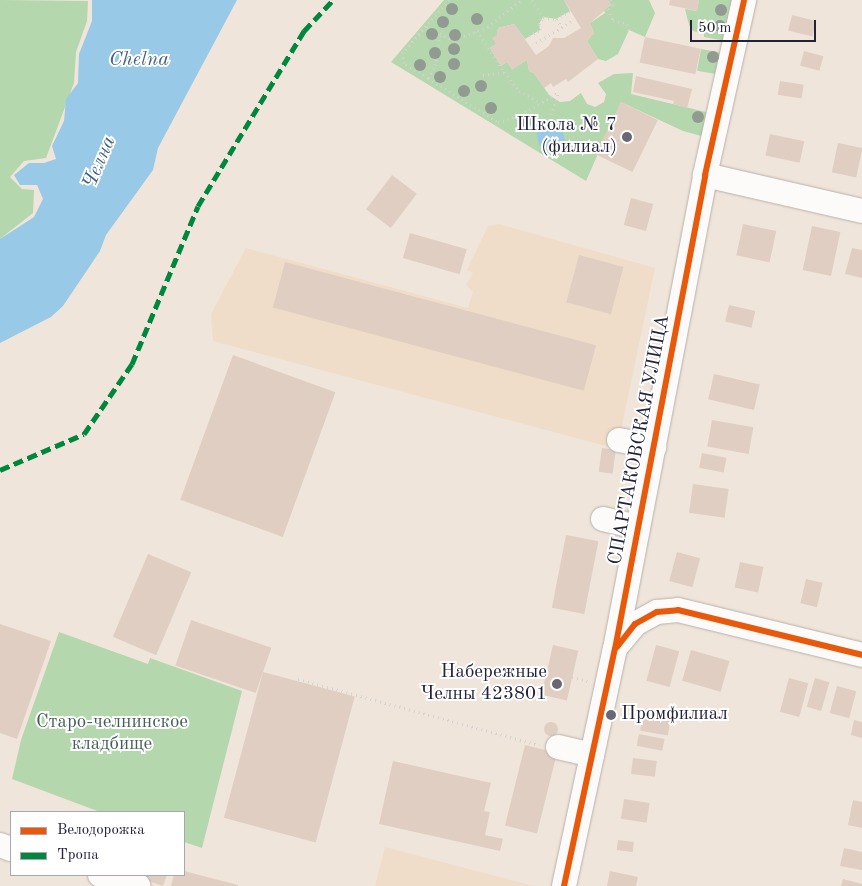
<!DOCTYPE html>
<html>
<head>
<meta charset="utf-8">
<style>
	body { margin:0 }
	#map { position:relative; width:862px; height:886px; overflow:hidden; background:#f0e5da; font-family:"Old Standard TT",serif }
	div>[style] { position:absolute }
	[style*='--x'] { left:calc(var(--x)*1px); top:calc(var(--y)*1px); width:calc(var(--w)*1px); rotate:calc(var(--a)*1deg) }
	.built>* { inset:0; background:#efddc9 }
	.green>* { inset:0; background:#b4d7ad; transform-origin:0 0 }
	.water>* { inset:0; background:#98cae7 }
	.building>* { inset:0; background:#e0cec2; transform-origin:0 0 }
	.round { border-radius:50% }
	.path>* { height:3px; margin-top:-1.5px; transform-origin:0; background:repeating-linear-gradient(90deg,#d5d2d1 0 1px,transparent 0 5px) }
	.roads { filter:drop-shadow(0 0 1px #b8b1ad) drop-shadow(0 0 1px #b8b1ad) }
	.minor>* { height:24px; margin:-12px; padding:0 12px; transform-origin:12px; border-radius:12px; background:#fdfbf9 }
	.quiet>* { height:5px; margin-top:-2.5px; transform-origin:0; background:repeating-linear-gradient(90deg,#00873e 0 10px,transparent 0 15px) }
	.cycleway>* { height:6px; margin:-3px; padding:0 3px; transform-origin:3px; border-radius:3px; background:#e8590c }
	.trees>* { width:12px; height:12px; margin:-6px; border-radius:50%; background:#919b91 }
	.dots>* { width:14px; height:14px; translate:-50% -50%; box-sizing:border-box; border:2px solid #fff; border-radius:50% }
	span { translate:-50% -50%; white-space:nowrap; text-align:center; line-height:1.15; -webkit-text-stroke:4px #fff; paint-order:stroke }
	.poi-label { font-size:19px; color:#22223b }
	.right { translate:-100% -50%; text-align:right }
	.left { translate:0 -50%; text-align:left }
	.street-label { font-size:19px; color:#22223b }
	.park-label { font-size:19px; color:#445e56 }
	.water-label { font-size:20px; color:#426082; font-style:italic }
	.legend { position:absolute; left:10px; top:811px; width:175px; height:65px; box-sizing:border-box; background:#fff; border:1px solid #a7a7b1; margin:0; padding:6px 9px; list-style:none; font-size:15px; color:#22223b }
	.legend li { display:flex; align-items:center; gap:10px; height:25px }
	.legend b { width:25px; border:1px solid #a7a7b1 }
	.scale { position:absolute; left:690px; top:20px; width:126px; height:22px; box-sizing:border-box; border:2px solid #22223b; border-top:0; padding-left:6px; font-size:15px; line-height:18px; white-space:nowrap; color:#22223b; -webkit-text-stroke:4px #fff; paint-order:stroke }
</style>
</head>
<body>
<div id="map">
	<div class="built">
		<div style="clip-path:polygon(499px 224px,655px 268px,617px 449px,213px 341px,211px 314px,246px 248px,468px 308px,473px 292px,466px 285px,473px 273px,467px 270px,488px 226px)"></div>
		<div style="clip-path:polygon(385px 847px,534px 886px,375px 886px)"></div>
	</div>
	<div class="green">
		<div style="clip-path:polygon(0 0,88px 1px,87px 21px,76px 52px,74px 83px,46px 158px,24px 161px,10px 177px,22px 189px,34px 190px,33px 213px,0 239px)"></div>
		<div style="clip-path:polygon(444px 0,564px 0,570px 11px,556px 19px,543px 17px,539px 24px,540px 30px,525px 39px,514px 24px,498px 28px,496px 44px,490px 48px,501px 66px,507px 62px,512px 69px,527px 60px,529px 71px,534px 73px,549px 95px,560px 102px,570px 101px,581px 93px,587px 104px,595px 107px,604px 102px,606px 94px,598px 83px,614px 74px,633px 73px,631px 94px,710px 113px,705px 137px,683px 131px,621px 102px,586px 181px,391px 62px)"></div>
		<div style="clip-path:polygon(608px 0,649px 0,655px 13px,645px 37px,629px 30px,618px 54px,606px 61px,598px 59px,587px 41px,594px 33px,590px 23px,605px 13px,604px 10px,611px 5px)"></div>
		<div style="clip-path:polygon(699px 0,736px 0,726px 41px,704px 37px,704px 34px,693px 31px,689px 25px,685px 9px,697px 11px)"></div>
		<div style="left:701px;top:49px;width:23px;height:22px;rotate:10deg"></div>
		<div style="clip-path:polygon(59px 632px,148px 664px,150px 658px,242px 691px,202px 848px,184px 842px,184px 812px,100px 812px,12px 779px,21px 740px)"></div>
	</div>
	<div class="water">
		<div style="clip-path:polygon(92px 0,237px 0,158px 148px,153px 170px,106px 235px,100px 251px,63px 306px,51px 317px,0 343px,0 239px,34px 217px,43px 199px,37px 185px,20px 185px,14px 175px,29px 163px,44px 163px,56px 159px,52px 146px,64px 121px,66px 99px,78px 83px,79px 54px,92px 21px)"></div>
		<div style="clip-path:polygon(544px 120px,555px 121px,563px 132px,566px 145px,561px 152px,550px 152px,539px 145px,536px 129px)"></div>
	</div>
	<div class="building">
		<div style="clip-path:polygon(564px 0,608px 0,611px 5px,590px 23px,594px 33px,587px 41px,598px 59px,568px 82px,566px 79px,553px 87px,551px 83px,544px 88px,534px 73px,529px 71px,527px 60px,512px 70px,507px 62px,501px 66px,490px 48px,496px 44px,492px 38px,497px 35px,498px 28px,514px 24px,536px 55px,549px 46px,553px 38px,564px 38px,581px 28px)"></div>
		<div style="clip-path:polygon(670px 0,699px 0,697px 11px,669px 5px)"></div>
		<div style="left:792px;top:15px;width:25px;height:16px;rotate:14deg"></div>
		<div style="left:645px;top:37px;width:57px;height:26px;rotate:12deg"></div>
		<div style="left:804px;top:51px;width:20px;height:15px;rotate:15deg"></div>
		<div style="clip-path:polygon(636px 76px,692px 89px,687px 108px,673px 104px,674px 101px,633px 92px)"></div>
		<div style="left:780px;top:81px;width:24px;height:14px;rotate:9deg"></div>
		<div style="left:621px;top:102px;width:41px;height:58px;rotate:26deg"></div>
		<div style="left:770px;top:134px;width:35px;height:22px;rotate:12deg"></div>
		<div style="left:838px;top:143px;width:25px;height:30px;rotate:12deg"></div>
		<div style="left:392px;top:175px;width:31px;height:43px;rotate:37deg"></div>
		<div style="left:631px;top:198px;width:23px;height:28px;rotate:15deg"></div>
		<div style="left:743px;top:224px;width:34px;height:32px;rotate:12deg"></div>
		<div style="left:812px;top:226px;width:29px;height:45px;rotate:12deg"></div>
		<div style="left:410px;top:233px;width:59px;height:26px;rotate:16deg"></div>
		<div style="clip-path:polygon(852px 248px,862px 250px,862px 278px,845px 274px)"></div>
		<div style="left:579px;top:255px;width:46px;height:49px;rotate:15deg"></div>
		<div style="left:285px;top:262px;width:322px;height:47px;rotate:15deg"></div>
		<div style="left:729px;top:305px;width:27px;height:17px;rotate:13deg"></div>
		<div style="left:233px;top:355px;width:109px;height:154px;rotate:20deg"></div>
		<div style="left:714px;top:374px;width:47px;height:26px;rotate:13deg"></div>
		<div style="left:712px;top:420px;width:42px;height:27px;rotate:10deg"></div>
		<div style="left:602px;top:448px;width:14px;height:24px;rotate:8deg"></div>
		<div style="left:702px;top:453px;width:25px;height:15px;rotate:11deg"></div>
		<div style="left:693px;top:484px;width:36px;height:29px;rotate:8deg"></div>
		<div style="left:566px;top:535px;width:33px;height:74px;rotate:11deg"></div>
		<div style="left:677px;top:552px;width:24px;height:30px;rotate:15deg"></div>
		<div style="left:148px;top:554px;width:47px;height:90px;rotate:23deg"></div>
		<div style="left:740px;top:562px;width:24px;height:26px;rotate:12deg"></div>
		<div style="left:806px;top:579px;width:17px;height:25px;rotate:13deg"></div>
		<div style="left:191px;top:620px;width:85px;height:48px;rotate:19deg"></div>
		<div style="clip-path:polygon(0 624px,51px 641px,17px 739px,0 733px)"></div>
		<div style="left:553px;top:645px;width:26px;height:51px;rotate:13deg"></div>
		<div style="left:656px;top:645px;width:24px;height:37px;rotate:15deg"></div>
		<div style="left:691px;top:650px;width:40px;height:32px;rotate:16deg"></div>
		<div style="left:263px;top:672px;width:95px;height:151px;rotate:15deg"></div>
		<div style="left:789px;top:678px;width:20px;height:35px;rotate:15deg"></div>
		<div style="left:815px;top:678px;width:15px;height:30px;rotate:16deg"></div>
		<div style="left:837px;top:686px;width:20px;height:28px;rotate:15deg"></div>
		<div style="left:644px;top:709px;width:28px;height:22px;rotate:10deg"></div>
		<div style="clip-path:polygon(854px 720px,862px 722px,862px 738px,851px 735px)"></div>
		<div class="round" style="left:544px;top:722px;width:14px;height:14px"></div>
		<div style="left:639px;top:734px;width:26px;height:12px;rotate:11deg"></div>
		<div style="left:525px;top:745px;width:33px;height:83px;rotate:14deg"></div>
		<div style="left:633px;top:758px;width:24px;height:16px;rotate:7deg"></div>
		<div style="clip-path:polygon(393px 761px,491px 783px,484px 811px,490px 812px,485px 835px,503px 839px,500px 851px,379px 824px)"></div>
		<div style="left:624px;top:799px;width:26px;height:20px;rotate:9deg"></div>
		<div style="clip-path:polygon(853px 800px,862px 802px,862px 828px,848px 825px)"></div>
		<div style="left:618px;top:840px;width:16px;height:10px;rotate:7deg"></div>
		<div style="clip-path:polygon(844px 848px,862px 852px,862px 870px,840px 866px)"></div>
		<div style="clip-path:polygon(184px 871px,238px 885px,238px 886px,171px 886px,174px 875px,184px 875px)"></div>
		<div style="clip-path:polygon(610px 871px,638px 877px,636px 886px,607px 886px)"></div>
		<div style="clip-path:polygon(131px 875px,167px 875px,163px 886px)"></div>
		<div style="clip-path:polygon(843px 879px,862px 884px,862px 886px,841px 886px)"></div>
	</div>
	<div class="path">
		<div style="--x:532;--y:0;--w:20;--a:57"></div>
		<div style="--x:610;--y:0;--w:6;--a:59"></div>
		<div style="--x:613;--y:5;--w:6;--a:141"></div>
		<div style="--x:608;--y:9;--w:12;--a:66"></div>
		<div style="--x:613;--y:20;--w:15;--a:16"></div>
		<div style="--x:627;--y:24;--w:6;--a:72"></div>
		<div style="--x:556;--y:19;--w:10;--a:53"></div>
		<div style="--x:427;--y:26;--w:25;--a:29"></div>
		<div style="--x:449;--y:38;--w:15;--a:-8"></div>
		<div style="--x:464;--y:36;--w:26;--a:-21"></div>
		<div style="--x:488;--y:27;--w:43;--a:-39.3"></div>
		<div style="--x:477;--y:31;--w:49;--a:56.6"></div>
		<div style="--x:440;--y:35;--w:29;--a:98"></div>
		<div style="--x:436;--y:64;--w:16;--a:120"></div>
		<div style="--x:428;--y:78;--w:28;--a:-148"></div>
		<div style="--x:404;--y:63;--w:10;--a:-101"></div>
		<div style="--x:402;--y:53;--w:71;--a:-48.4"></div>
		<div style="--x:529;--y:36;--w:13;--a:-29"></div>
		<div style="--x:540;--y:30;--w:6;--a:-99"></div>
		<div style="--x:539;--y:24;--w:8;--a:-60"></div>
		<div style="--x:543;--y:17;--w:13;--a:9"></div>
		<div style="--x:556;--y:19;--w:16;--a:-30"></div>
		<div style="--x:536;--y:43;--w:42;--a:-31.4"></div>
		<div style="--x:483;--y:75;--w:21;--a:-8"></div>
		<div style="--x:504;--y:72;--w:24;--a:52"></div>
		<div style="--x:519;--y:91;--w:24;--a:28"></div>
		<div style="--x:428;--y:78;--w:83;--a:32.2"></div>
		<div style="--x:498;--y:122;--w:24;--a:-17"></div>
		<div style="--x:521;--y:115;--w:44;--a:-31.2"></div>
		<div style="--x:521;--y:115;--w:20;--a:45"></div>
		<div style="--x:549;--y:119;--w:28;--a:-69"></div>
		<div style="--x:572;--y:677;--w:16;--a:14"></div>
		<div style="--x:298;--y:682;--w:3;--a:-90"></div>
		<div style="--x:298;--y:679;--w:250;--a:15.3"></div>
	</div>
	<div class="roads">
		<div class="minor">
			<div style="--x:705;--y:175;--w:161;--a:12.9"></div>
			<div style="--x:619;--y:440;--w:36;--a:11"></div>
			<div style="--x:603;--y:519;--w:36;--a:13"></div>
			<div style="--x:616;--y:647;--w:30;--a:-50"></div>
			<div style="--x:635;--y:624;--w:25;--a:-29"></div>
			<div style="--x:657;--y:612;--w:21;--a:-5"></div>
			<div style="--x:678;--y:610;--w:189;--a:13.7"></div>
			<div style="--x:558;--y:747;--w:35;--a:13"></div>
			<div style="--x:0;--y:845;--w:12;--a:20"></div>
			<div style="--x:100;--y:875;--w:40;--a:16"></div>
			<div style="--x:564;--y:886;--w:242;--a:-77.9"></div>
			<div style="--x:615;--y:649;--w:482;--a:-79.2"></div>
			<div style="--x:705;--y:175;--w:179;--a:-77.4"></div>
		</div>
	</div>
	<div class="quiet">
		<div style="--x:0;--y:470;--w:91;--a:-23.2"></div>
		<div style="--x:84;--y:434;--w:85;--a:-55.6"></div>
		<div style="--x:132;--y:364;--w:171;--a:-67.3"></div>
		<div style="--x:198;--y:206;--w:205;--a:-58.8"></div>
		<div style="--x:304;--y:31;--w:42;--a:-46.9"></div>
	</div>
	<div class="cycleway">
		<div style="--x:617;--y:647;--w:29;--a:-52"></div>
		<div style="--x:635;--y:624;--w:25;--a:-29"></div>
		<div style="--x:657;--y:612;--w:21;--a:-5"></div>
		<div style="--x:678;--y:610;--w:189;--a:13.7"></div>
		<div style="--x:564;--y:886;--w:242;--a:-77.9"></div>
		<div style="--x:615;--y:649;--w:482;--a:-79.2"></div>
		<div style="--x:705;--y:175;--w:179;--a:-77.4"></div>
	</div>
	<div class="trees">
		<div style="left:452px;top:9px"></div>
		<div style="left:721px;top:10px"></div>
		<div style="left:477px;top:19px"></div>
		<div style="left:443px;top:22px"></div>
		<div style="left:720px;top:26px"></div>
		<div style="left:432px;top:34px"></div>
		<div style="left:455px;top:35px"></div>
		<div style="left:454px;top:49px"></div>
		<div style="left:435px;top:53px"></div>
		<div style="left:713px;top:57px"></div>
		<div style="left:454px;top:64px"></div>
		<div style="left:420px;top:65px"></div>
		<div style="left:440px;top:77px"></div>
		<div style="left:481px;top:86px"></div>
		<div style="left:464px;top:91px"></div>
		<div style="left:491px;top:108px"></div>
		<div style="left:698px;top:117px"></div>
		<div style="left:526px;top:121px"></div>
	</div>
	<div class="dots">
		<div style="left:627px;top:137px;background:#6a6673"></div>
		<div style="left:557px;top:684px;background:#6a6673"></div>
		<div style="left:611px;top:715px;background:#6a6673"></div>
	</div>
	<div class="poi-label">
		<span class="right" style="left:617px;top:137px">Школа № 7<br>(филиал)</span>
		<span class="right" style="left:547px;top:684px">Набережные<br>Челны 423801</span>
		<span class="left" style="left:621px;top:715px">Промфилиал</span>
	</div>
	<div class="street-label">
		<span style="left:640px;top:440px;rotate:-79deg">СПАРТАКОВСКАЯ УЛИЦА</span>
	</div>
	<div class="park-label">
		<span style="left:112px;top:734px">Старо-челнинское<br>кладбище</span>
	</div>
	<div class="water-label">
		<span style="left:139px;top:60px">Chelna</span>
		<span style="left:100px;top:163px;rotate:-67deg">Челна</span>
	</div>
	<ul class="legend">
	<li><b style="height:6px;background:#e8590c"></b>Велодорожка</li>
	<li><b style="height:6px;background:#00873e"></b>Тропа</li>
	</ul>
	<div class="scale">50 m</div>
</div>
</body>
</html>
